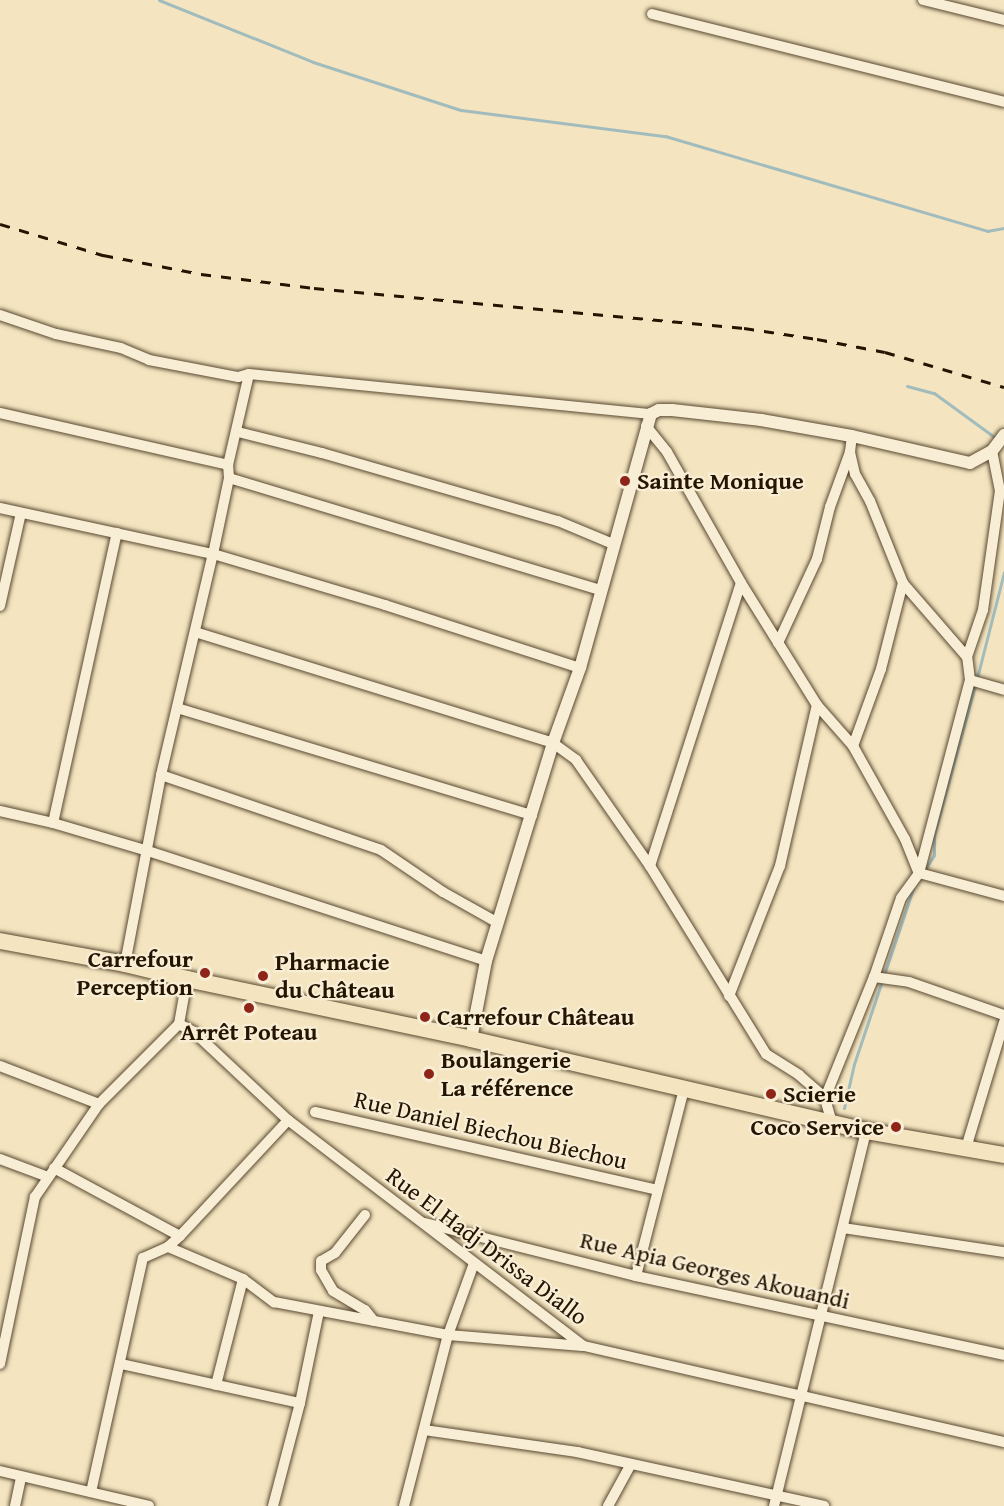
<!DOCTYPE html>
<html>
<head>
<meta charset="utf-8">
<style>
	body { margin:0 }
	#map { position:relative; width:1004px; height:1506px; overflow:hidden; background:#f4e5c0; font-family:"Gentium Book Plus",serif }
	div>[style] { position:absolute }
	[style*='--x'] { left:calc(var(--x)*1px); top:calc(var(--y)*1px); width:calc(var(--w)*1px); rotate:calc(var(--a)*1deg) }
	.stream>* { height:3px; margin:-1.5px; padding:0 1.5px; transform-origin:1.5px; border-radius:1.5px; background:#a2bcbe }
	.roads { filter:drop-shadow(0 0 2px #594830) drop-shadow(0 0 2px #594830) }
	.minor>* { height:10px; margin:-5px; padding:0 5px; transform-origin:5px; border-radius:5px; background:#f8eed6 }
	.tertiary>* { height:12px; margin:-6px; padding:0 6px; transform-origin:6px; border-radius:6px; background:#f8eed6 }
	.primary>* { height:16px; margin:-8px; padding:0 8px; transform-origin:8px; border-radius:8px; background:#f4e5c0 }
	.rail>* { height:3px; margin-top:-1.5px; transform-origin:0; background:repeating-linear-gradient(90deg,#251400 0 10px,transparent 0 20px) }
	.dots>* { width:16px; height:16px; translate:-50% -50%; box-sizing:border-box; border:3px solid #f8eed6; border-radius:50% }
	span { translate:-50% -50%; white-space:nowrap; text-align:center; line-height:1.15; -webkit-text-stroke:4.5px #f8eed6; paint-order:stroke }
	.poi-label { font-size:24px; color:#251400; font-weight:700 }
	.left { translate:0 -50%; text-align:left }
	.right { translate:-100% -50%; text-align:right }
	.street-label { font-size:24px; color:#251400 }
</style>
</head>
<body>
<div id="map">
	<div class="stream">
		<div style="--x:159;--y:0;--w:166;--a:21.9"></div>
		<div style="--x:313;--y:62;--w:156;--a:18"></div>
		<div style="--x:461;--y:110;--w:206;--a:7.3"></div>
		<div style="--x:665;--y:136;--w:336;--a:16.4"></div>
		<div style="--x:987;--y:231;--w:17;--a:-10"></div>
		<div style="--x:907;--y:386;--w:28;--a:15"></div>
		<div style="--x:934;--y:393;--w:78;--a:36.1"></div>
		<div style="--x:977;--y:678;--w:109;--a:-75.7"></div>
		<div style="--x:924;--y:871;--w:19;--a:-58"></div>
		<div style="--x:934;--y:855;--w:20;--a:-90"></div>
		<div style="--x:934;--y:835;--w:156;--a:-74.7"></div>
		<div style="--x:844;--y:1108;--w:45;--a:-77.2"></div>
		<div style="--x:854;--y:1064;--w:185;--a:-71.4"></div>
	</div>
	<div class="roads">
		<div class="minor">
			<div style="--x:923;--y:0;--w:83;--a:13.9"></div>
			<div style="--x:652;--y:14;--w:363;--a:14"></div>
			<div style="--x:0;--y:315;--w:59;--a:18.7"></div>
			<div style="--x:56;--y:334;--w:66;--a:12.2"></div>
			<div style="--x:121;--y:348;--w:30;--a:23"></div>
			<div style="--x:149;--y:360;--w:91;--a:10.8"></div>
			<div style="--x:238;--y:377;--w:11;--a:-15"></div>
			<div style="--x:249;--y:374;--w:404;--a:5.7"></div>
			<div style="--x:0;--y:413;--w:234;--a:12.8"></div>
			<div style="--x:646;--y:426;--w:33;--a:51"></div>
			<div style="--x:667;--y:452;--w:150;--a:60.5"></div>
			<div style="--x:741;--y:583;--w:144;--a:58.1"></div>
			<div style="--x:817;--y:705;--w:55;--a:48.7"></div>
			<div style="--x:853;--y:746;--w:107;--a:60.8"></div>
			<div style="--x:905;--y:839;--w:37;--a:68"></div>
			<div style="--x:919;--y:873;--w:88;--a:15.1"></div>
			<div style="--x:238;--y:432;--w:87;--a:14"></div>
			<div style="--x:322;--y:453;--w:246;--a:16.1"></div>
			<div style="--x:558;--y:521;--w:60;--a:22.7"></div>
			<div style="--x:229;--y:478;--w:388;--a:16.8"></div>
			<div style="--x:0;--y:508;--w:218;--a:12.2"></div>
			<div style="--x:213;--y:554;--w:179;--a:16.5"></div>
			<div style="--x:385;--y:605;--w:205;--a:17.9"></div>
			<div style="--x:0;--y:606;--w:95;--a:-77.3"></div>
			<div style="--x:195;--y:632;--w:375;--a:17.2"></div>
			<div style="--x:553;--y:743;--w:29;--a:36"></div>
			<div style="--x:576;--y:760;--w:129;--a:55.1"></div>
			<div style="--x:650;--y:866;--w:221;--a:58.3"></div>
			<div style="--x:766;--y:1054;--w:39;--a:32"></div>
			<div style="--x:799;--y:1075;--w:35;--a:41"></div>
			<div style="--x:778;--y:643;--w:93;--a:-65.1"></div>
			<div style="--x:817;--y:559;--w:54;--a:-76"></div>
			<div style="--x:830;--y:507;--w:59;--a:-70"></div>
			<div style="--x:850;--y:452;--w:16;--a:-83"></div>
			<div style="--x:967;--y:657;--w:50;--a:-71.2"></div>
			<div style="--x:983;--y:610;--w:120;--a:-81.9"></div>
			<div style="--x:1000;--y:491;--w:41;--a:-101.3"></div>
			<div style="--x:970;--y:680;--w:35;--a:16"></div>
			<div style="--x:177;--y:708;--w:371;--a:16.8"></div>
			<div style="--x:853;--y:746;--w:82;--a:-70"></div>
			<div style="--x:881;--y:669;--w:89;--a:-75.7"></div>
			<div style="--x:161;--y:775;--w:232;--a:18.8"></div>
			<div style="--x:381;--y:850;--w:75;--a:34.1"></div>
			<div style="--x:443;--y:892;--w:63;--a:29.4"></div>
			<div style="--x:0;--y:811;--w:54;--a:12.8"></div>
			<div style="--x:53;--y:823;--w:96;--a:16.4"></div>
			<div style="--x:145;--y:850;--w:359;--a:18"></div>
			<div style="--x:53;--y:823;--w:297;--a:-77.6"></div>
			<div style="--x:650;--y:866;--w:297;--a:-72.2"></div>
			<div style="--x:125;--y:964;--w:192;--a:-79.2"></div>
			<div style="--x:161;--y:775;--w:227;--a:-76.8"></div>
			<div style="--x:213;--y:554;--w:78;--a:-78.1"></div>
			<div style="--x:229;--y:478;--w:13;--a:-94"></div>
			<div style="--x:228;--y:465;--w:93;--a:-77"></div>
			<div style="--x:874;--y:977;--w:35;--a:8"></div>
			<div style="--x:909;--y:982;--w:101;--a:19.2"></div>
			<div style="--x:187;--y:979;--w:46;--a:100.1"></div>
			<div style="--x:179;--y:1024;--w:17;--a:28"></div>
			<div style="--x:194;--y:1032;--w:129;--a:43.1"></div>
			<div style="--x:288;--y:1120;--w:372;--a:37.4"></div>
			<div style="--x:584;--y:1346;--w:431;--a:12.9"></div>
			<div style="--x:729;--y:996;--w:140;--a:-68.6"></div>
			<div style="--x:780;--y:866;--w:165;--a:-77.1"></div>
			<div style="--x:0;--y:1066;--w:106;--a:21"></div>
			<div style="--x:315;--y:1112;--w:351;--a:12.8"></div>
			<div style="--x:832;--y:1123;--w:26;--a:-106"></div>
			<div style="--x:825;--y:1098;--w:131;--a:-68"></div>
			<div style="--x:874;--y:977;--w:83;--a:-71.1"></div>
			<div style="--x:901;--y:898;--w:31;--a:-54"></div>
			<div style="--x:919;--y:873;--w:200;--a:-75.2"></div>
			<div style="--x:970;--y:680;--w:23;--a:-97"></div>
			<div style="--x:967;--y:657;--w:98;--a:-130.9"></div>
			<div style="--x:903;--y:583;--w:88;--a:-111.9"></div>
			<div style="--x:870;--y:501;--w:31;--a:-119"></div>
			<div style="--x:855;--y:474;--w:23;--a:-103"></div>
			<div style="--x:966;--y:1148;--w:132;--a:-73.2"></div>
			<div style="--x:0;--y:1159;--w:51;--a:20.6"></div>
			<div style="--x:54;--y:1168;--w:143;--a:28.4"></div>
			<div style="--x:365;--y:1215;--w:48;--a:128.3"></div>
			<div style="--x:335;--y:1253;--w:16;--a:150"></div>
			<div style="--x:321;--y:1261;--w:9;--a:90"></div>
			<div style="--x:321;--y:1270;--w:24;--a:60"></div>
			<div style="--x:333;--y:1291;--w:37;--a:31"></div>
			<div style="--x:365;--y:1310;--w:14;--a:51"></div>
			<div style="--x:425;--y:1223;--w:218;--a:14.1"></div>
			<div style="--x:636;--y:1276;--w:376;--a:12.1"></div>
			<div style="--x:843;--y:1228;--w:163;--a:8.5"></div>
			<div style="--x:168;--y:1247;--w:82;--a:23.1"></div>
			<div style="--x:243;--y:1279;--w:39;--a:37"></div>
			<div style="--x:274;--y:1302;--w:177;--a:10.7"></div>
			<div style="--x:448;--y:1335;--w:135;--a:4.7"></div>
			<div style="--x:636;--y:1276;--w:193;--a:-75.6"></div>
			<div style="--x:0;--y:1364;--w:171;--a:-78.2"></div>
			<div style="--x:35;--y:1197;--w:113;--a:-55.5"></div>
			<div style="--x:99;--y:1104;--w:113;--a:-45"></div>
			<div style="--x:121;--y:1364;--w:183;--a:12.3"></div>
			<div style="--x:216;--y:1385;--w:109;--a:-75.7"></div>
			<div style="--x:424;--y:1430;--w:155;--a:8.2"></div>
			<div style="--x:577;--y:1452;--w:253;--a:12.3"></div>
			<div style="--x:0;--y:1471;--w:153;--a:13.2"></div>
			<div style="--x:91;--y:1492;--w:240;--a:-77.5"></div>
			<div style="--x:143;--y:1258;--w:27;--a:-24"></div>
			<div style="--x:168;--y:1247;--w:16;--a:-43"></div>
			<div style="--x:180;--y:1236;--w:158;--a:-47"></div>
			<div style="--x:15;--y:1506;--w:30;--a:-78"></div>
			<div style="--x:273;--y:1506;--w:106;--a:-75.3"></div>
			<div style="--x:300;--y:1403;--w:94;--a:-78.3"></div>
			<div style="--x:404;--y:1506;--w:177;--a:-75.6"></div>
			<div style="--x:448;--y:1335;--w:77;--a:-70.1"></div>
			<div style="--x:608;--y:1506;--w:48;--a:-61.3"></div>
			<div style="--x:774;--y:1506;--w:386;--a:-76.2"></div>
		</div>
		<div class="tertiary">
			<div style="--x:471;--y:1039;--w:79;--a:-79.1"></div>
			<div style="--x:486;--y:961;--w:228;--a:-72.9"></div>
			<div style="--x:553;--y:743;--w:80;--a:-70.2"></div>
			<div style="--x:580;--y:668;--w:264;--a:-74.4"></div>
			<div style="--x:651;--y:414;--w:9;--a:-27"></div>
			<div style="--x:659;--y:410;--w:13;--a:0"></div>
			<div style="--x:672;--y:410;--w:90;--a:6.4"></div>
			<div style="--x:761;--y:420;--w:92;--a:10"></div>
			<div style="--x:852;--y:436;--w:121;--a:12.9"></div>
			<div style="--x:970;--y:463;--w:25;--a:-29"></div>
			<div style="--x:992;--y:451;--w:20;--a:-53"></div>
		</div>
		<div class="primary">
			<div style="--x:0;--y:941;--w:127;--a:10.4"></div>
			<div style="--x:125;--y:964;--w:64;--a:13.6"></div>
			<div style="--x:187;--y:979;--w:290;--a:11.9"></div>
			<div style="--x:471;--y:1039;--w:406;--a:13.1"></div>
			<div style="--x:866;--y:1131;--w:140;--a:9.9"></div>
		</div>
	</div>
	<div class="rail">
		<div style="--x:0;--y:224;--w:108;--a:16.8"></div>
		<div style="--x:103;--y:255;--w:100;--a:11"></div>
		<div style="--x:201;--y:274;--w:114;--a:7.1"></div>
		<div style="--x:314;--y:288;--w:432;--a:5.3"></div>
		<div style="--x:744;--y:328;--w:74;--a:8.6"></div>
		<div style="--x:817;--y:339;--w:69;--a:10.8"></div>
		<div style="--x:885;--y:352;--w:124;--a:16.4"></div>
	</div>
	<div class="dots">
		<div style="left:625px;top:481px;background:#8f2418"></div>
		<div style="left:205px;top:973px;background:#8f2418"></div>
		<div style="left:263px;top:976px;background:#8f2418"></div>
		<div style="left:249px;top:1008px;background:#8f2418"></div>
		<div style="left:425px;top:1017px;background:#8f2418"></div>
		<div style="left:429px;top:1074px;background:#8f2418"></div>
		<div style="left:771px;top:1094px;background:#8f2418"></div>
		<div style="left:896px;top:1127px;background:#8f2418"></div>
	</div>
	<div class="poi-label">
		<span class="left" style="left:637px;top:481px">Sainte Monique</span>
		<span class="right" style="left:193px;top:973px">Carrefour<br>Perception</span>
		<span class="left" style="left:275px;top:976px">Pharmacie<br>du Château</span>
		<span class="left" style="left:437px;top:1017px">Carrefour Château</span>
		<span style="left:249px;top:1032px">Arrêt Poteau</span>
		<span class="left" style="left:441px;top:1074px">Boulangerie<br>La référence</span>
		<span class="left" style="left:783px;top:1094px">Scierie</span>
		<span class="right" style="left:884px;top:1127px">Coco Service</span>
	</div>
	<div class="street-label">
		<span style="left:491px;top:1130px;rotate:13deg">Rue Daniel Biechou Biechou</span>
		<span style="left:487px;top:1246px;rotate:37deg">Rue El Hadj Drissa Diallo</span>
		<span style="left:715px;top:1270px;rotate:13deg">Rue Apia Georges Akouandi</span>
	</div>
</div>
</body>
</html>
